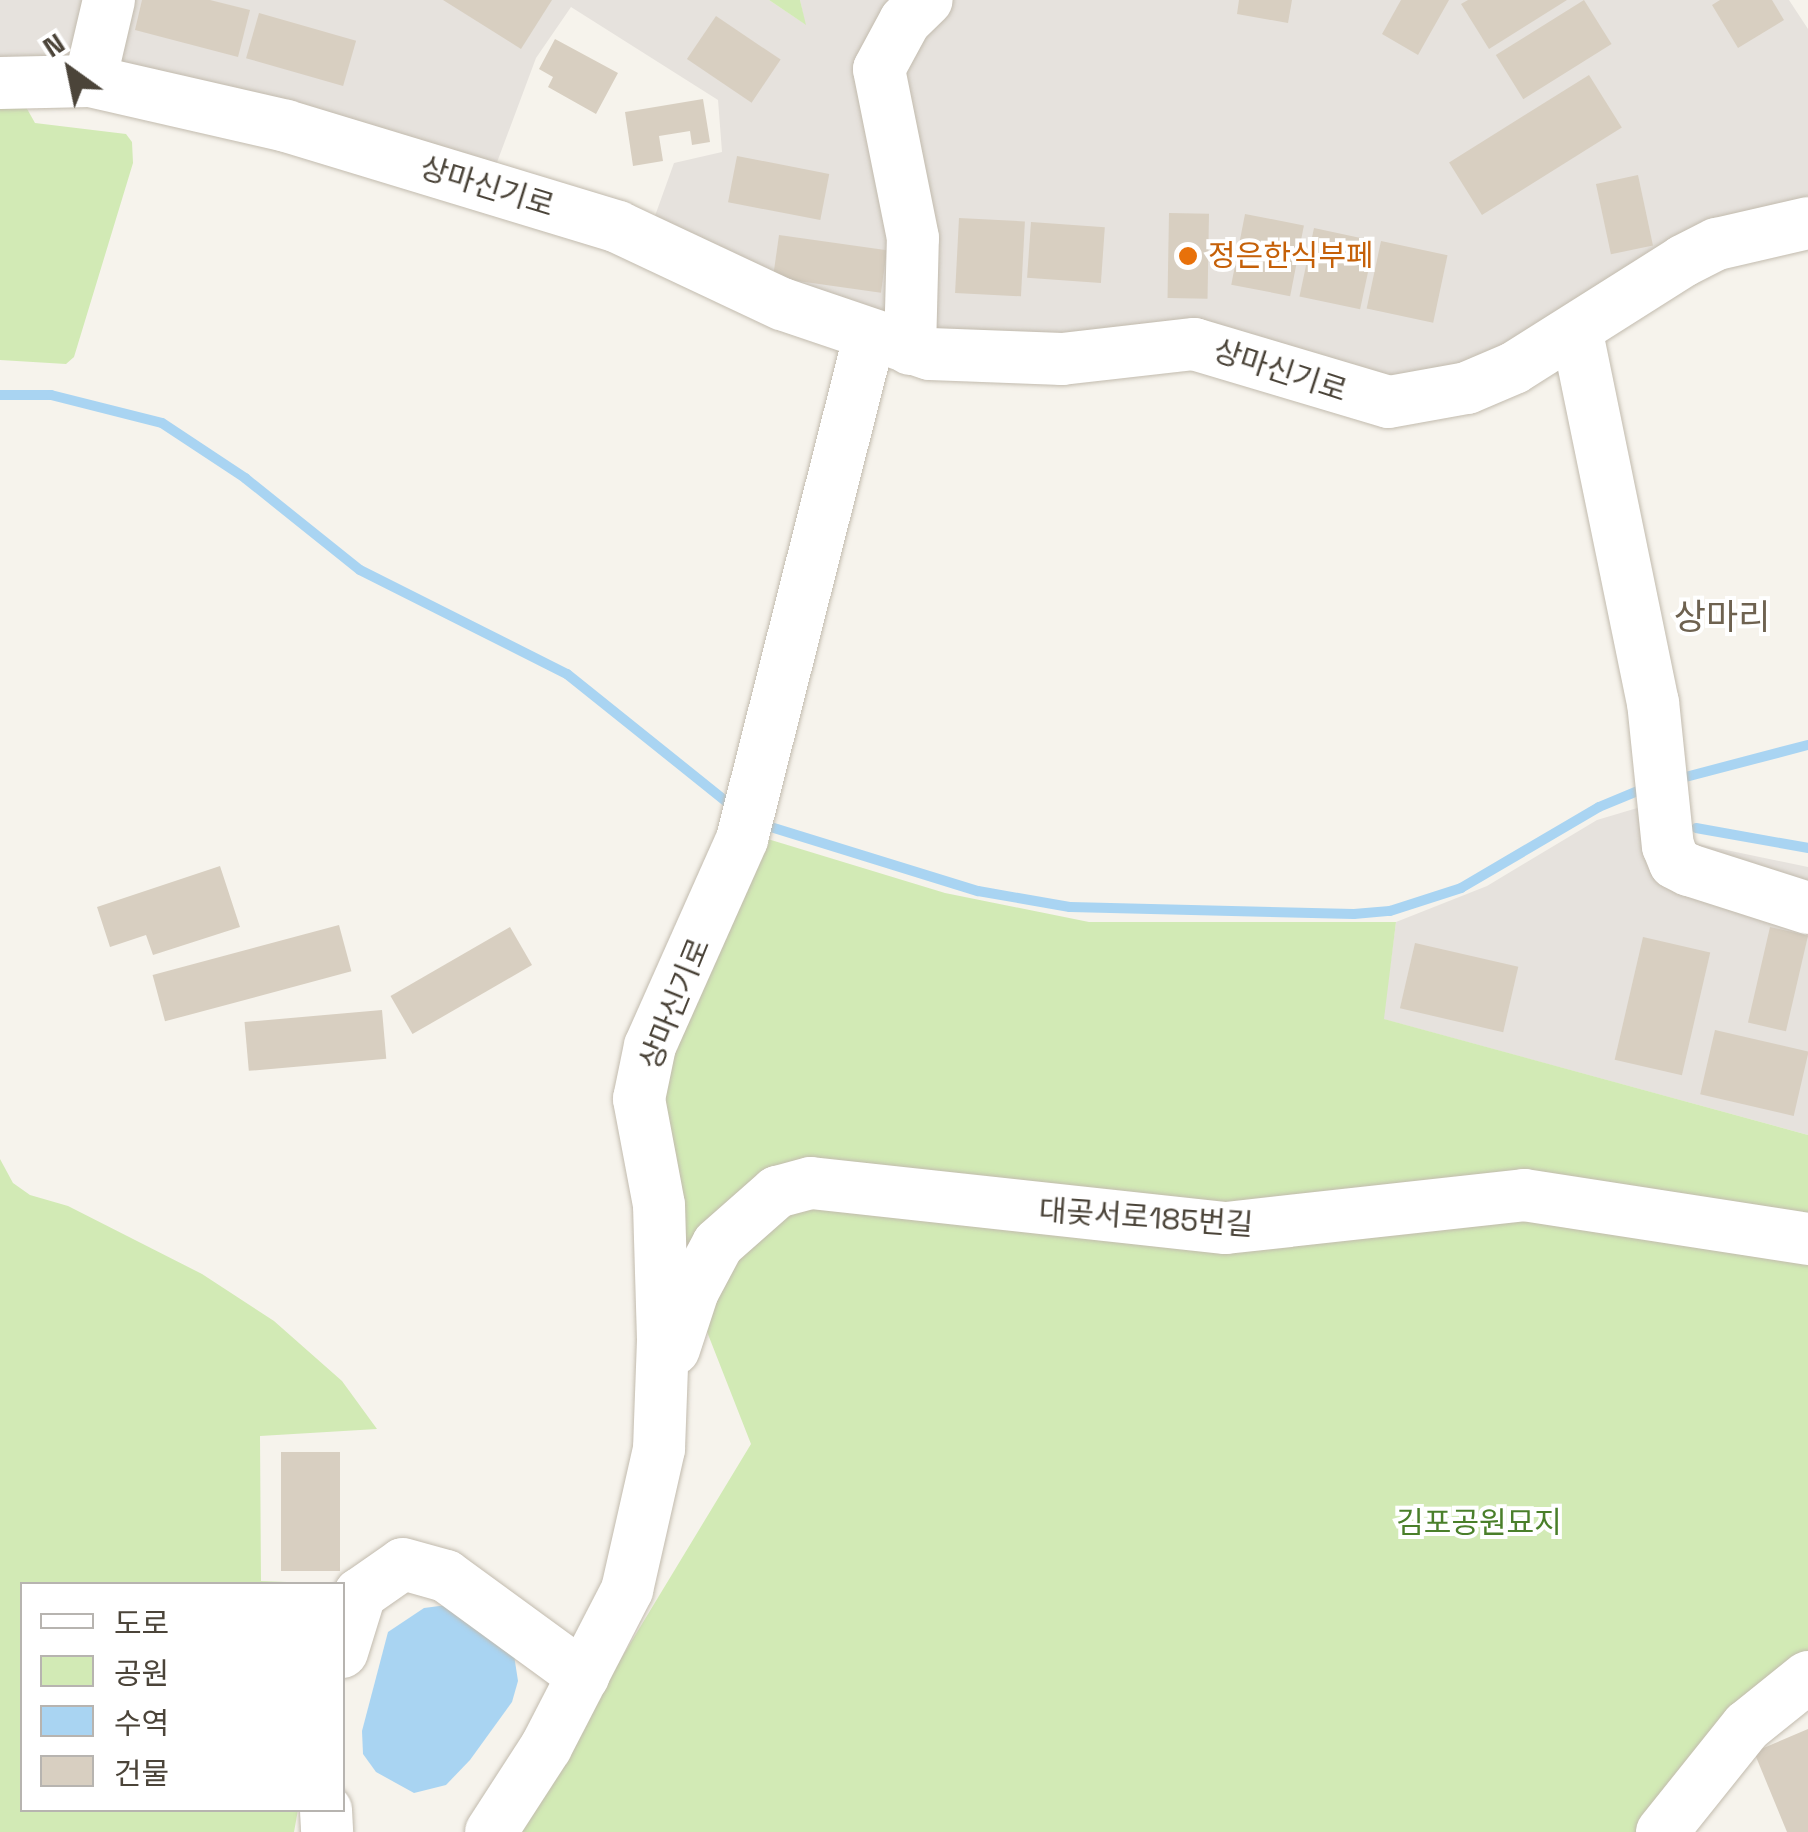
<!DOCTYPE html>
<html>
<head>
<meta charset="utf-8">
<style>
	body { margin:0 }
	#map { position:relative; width:1808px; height:1832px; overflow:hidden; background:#f6f3ec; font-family:"Space Grotesk","Noto Sans KR",sans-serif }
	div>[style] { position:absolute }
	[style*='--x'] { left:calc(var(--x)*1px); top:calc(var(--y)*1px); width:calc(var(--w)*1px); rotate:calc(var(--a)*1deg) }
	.industrial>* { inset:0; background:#e6e2dd }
	.green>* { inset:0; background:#d2eab5 }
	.water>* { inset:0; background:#a9d4f2 }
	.stream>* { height:10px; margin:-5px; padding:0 5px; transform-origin:5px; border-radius:5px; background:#a9d4f2 }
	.building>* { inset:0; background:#d8cfc1; transform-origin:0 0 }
	.roads { filter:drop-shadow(0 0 2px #c2bbae) drop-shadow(0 0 2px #c2bbae) }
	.minor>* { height:52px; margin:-26px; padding:0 26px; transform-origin:26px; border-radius:26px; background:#fff }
	.dots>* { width:28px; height:28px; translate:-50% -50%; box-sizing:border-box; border:5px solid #fff; border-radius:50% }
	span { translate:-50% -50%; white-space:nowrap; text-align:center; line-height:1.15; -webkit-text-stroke:8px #fff; paint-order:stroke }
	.street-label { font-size:30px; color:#4b4439 }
	.food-label { font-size:30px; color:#c56008 }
	.left { translate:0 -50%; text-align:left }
	.park-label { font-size:30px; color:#4a7f2a }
	.quarter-label { font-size:35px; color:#6e6250 }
	.legend { position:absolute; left:20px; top:1582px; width:325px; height:230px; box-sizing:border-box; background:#fff; border:2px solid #b7b4b0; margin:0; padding:12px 18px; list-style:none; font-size:30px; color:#4b4439 }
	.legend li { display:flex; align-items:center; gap:20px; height:50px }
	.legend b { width:50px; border:2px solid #b7b4b0 }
	.north { position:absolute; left:20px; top:20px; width:100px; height:100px; -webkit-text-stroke:8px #fff; paint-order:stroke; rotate:327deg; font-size:28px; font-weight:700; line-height:40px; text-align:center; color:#4b4439 }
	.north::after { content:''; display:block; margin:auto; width:35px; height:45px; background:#4b4439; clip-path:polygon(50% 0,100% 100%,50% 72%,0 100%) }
</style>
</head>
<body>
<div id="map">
	<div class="industrial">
		<div style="clip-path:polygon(0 0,769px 0,805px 24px,800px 0,1789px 0,1808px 29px,1808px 205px,1522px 348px,1393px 386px,1230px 327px,1017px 337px,896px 326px,651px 227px,674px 163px,722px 152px,718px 100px,571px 7px,536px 58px,493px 173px,0 64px)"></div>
		<div style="clip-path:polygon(1654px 803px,1688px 842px,1808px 867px,1808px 1135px,1383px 1019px,1396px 922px,1487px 886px,1597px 820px)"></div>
	</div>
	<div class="green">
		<div style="clip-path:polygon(769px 0,800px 0,806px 25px)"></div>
		<div style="clip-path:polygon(0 100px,26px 107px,35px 123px,126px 134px,132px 142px,133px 163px,74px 357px,66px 364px,0 360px)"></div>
		<div style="clip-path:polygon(758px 836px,945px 893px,1089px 922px,1396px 922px,1384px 1019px,1808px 1135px,1808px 1224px,1253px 1208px,845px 1169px,680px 1277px,660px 1154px,663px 1047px)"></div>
		<div style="clip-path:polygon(0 1159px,13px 1183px,30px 1195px,68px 1206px,202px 1274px,274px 1321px,342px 1381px,377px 1429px,260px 1436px,261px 1581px,338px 1584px,22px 1584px,22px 1810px,298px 1810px,294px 1832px,0 1832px)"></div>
		<div style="clip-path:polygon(798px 1192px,1480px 1210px,1808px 1253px,1808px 1655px,1648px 1832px,516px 1832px,751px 1444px,702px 1319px,731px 1253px)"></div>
	</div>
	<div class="water">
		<div style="clip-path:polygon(447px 1605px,514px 1655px,518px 1681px,512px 1702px,470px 1760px,446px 1785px,414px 1793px,376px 1772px,363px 1754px,362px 1731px,388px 1632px,424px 1608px)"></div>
	</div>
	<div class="stream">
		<div style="--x:0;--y:395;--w:51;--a:0"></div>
		<div style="--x:51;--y:395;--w:114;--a:14.2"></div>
		<div style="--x:162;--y:423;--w:100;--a:33.5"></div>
		<div style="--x:245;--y:478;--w:147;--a:38.7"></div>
		<div style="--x:360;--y:570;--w:232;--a:26.7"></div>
		<div style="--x:567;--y:674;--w:214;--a:38.7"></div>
		<div style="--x:1678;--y:779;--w:134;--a:-14.7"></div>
		<div style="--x:761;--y:824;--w:227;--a:17.2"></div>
		<div style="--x:978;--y:891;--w:93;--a:9.9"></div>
		<div style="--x:1070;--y:907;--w:284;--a:1.4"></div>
		<div style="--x:1354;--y:914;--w:36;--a:-5"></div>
		<div style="--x:1390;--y:911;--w:75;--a:-17.9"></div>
		<div style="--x:1461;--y:888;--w:160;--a:-30.4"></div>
		<div style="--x:1599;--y:807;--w:52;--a:-22.6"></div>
		<div style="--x:1696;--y:828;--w:114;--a:10.1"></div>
	</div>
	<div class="building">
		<div style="clip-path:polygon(142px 0,210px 0,250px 10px,238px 57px,135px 30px)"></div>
		<div style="clip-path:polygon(443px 0,552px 0,521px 49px)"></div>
		<div style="clip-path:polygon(1239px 0,1292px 0,1288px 23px,1237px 14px)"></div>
		<div style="clip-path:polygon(1401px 0,1449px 0,1418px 55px,1382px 34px)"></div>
		<div style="clip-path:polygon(1468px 0,1567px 0,1489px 49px,1461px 4px)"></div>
		<div style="left:1584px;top:0;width:52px;height:104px;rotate:58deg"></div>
		<div style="clip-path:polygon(1720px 0,1772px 0,1784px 20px,1738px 48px,1712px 5px)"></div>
		<div style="left:259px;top:13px;width:101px;height:47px;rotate:16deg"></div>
		<div style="left:716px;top:16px;width:78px;height:52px;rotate:34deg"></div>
		<div style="clip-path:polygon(555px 39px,618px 73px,596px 114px,548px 87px,553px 77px,539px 69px)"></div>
		<div style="left:1589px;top:75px;width:62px;height:165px;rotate:58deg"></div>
		<div style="clip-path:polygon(703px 99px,710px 142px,692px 145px,690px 131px,659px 136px,663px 161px,633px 166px,625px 112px)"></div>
		<div style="left:737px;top:156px;width:94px;height:47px;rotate:11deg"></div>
		<div style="left:1638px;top:175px;width:72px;height:43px;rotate:78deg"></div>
		<div style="left:1169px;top:213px;width:40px;height:85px;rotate:1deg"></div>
		<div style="left:1245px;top:214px;width:60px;height:72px;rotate:11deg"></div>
		<div style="left:959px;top:218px;width:66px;height:75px;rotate:3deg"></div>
		<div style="left:1031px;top:222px;width:74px;height:56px;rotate:4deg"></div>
		<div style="left:1314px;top:228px;width:62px;height:70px;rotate:12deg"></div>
		<div style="left:779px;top:235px;width:109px;height:43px;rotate:8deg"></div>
		<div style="left:1381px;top:241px;width:68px;height:69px;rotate:12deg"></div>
		<div style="clip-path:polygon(220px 866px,240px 927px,153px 955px,146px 935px,110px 947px,97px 907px)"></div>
		<div style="left:339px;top:925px;width:48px;height:193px;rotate:75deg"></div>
		<div style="left:510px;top:927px;width:44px;height:138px;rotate:60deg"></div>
		<div style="left:1770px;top:927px;width:39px;height:98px;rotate:13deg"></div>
		<div style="left:1643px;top:937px;width:69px;height:126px;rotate:13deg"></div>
		<div style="left:1415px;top:943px;width:106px;height:67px;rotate:13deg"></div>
		<div style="left:382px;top:1010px;width:49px;height:138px;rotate:85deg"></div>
		<div style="left:1715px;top:1030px;width:96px;height:66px;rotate:13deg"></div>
		<div style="left:340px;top:1452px;width:119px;height:59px;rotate:90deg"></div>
		<div style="clip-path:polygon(1808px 1729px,1808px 1832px,1787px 1832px,1754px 1752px)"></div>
	</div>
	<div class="roads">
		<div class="minor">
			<div style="--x:90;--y:81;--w:83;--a:-76.8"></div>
			<div style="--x:0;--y:83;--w:90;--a:-1.3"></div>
			<div style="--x:90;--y:81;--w:201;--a:12.9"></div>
			<div style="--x:286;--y:126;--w:347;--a:16.9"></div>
			<div style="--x:618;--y:227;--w:181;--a:25.2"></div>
			<div style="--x:782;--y:304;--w:156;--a:18.7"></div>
			<div style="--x:930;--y:354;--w:132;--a:2.2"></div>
			<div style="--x:1062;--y:359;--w:133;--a:-6.5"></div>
			<div style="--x:1194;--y:344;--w:203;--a:16.6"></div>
			<div style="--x:1389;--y:402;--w:79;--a:-10.2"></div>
			<div style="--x:1467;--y:388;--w:51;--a:-23.1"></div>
			<div style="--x:1514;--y:368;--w:200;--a:-32.3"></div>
			<div style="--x:1683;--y:261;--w:38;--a:-27"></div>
			<div style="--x:1717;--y:244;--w:93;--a:-13"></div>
			<div style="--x:1577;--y:333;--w:377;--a:78.4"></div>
			<div style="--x:1653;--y:702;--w:145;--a:84.1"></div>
			<div style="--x:1668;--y:846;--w:18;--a:68"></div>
			<div style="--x:1675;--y:863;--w:16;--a:27"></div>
			<div style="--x:1689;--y:870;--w:125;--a:17.7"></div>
			<div style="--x:910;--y:349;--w:111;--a:-88.5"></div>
			<div style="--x:913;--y:238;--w:172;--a:-101.4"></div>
			<div style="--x:879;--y:69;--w:55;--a:-61.6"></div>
			<div style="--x:905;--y:21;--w:30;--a:-44"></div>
			<div style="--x:674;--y:1349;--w:61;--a:-71.9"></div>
			<div style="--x:693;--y:1291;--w:53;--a:-62"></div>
			<div style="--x:718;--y:1244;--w:79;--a:-41.4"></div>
			<div style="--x:777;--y:1192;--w:35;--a:-15"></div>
			<div style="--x:811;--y:1183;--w:417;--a:6.2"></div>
			<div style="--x:1226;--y:1228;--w:300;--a:-6.3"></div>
			<div style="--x:1524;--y:1195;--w:287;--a:8.8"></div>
			<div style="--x:342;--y:1652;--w:61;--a:-72.8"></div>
			<div style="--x:360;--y:1594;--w:52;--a:-34.9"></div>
			<div style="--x:403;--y:1564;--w:45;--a:15.6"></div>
			<div style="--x:446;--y:1576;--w:170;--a:36.1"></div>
			<div style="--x:326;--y:1810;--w:22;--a:87"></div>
			<div style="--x:491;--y:1832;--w:101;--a:-57.1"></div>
			<div style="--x:546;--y:1747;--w:177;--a:-62.7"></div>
			<div style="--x:627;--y:1590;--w:145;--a:-77.2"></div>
			<div style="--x:659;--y:1449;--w:109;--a:-87.9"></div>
			<div style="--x:663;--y:1340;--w:135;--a:-91.7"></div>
			<div style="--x:659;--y:1205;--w:108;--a:-100.7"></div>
			<div style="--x:639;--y:1099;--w:54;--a:-78.3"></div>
			<div style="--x:650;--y:1046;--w:227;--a:-66"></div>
			<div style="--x:742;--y:839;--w:517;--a:-75.78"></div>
			<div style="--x:1662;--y:1832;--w:136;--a:-51.3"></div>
			<div style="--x:1747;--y:1726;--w:78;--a:-38.8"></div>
		</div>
	</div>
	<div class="dots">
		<div style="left:1188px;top:256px;background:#e8710a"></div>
	</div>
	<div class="street-label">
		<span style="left:487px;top:187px;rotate:17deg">상마신기로</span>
		<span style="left:1280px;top:371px;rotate:18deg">상마신기로</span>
		<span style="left:675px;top:1004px;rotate:-68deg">상마신기로</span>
		<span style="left:1146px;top:1218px;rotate:4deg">대곶서로185번길</span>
	</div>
	<div class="food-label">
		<span class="left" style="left:1208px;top:256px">정은한식부페</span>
	</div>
	<div class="park-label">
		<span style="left:1479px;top:1523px">김포공원묘지</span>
	</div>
	<div class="quarter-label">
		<span style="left:1722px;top:617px">상마리</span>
	</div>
	<ul class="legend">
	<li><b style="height:12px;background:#fff"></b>도로</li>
	<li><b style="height:28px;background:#d2eab5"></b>공원</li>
	<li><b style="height:28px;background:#a9d4f2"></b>수역</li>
	<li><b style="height:28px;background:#d8cfc1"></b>건물</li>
	</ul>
	<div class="north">N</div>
</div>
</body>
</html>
